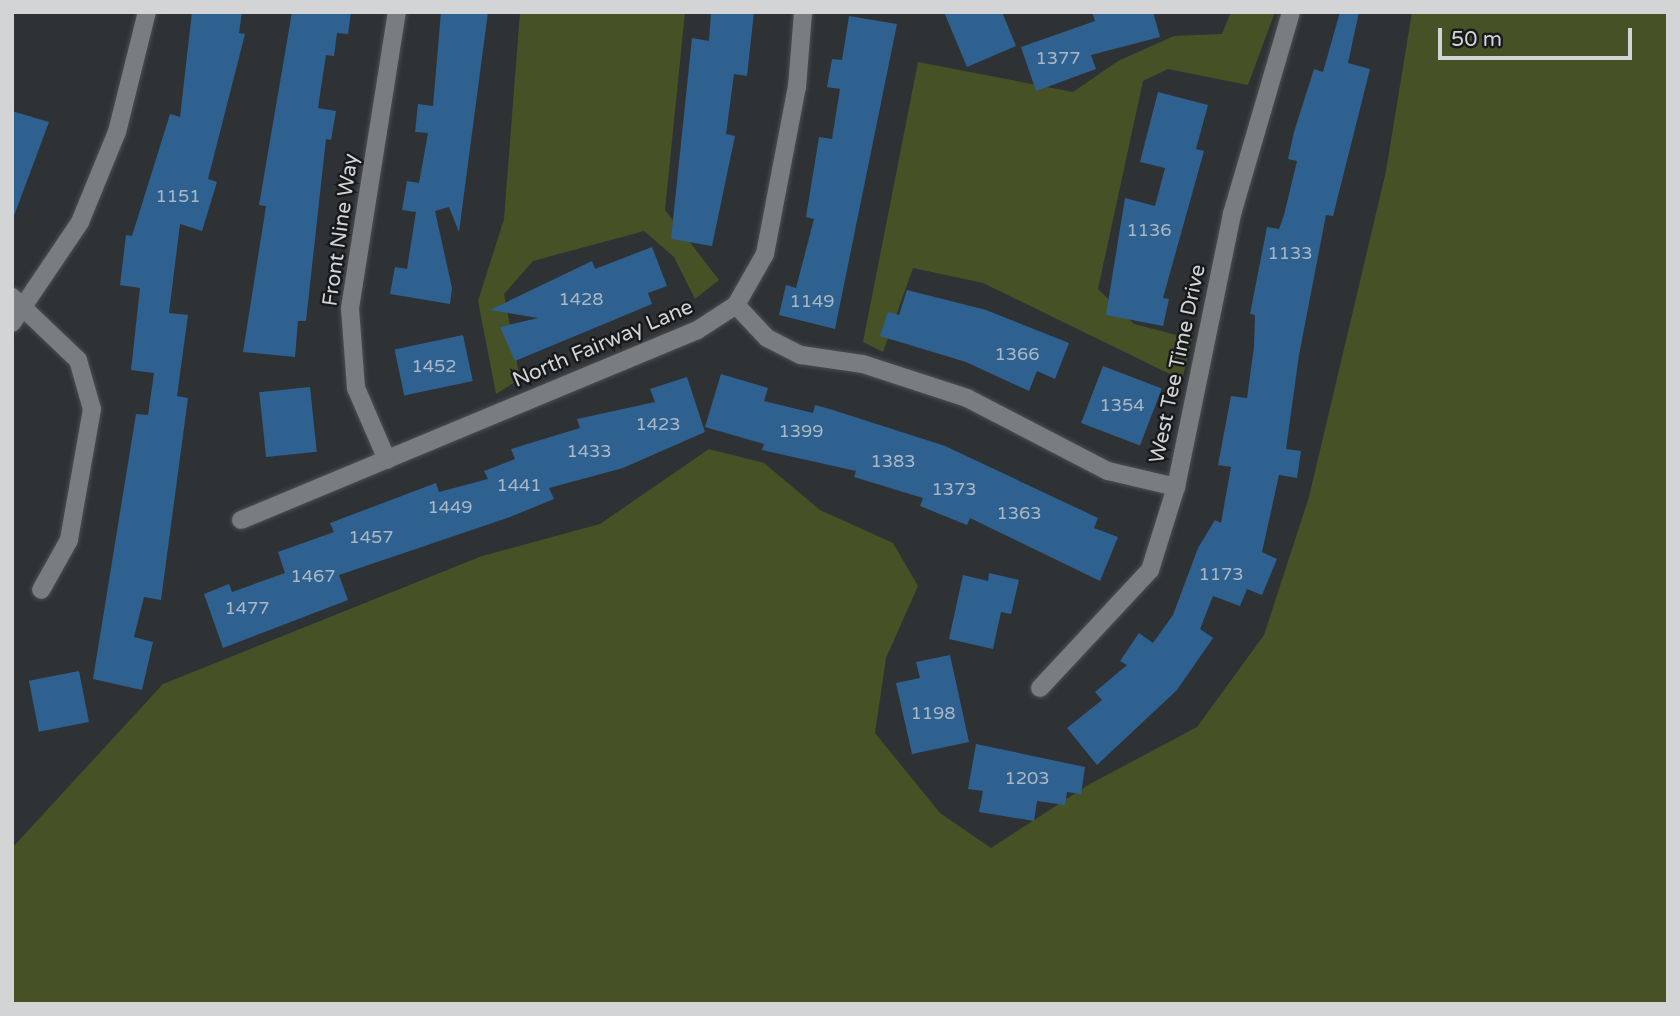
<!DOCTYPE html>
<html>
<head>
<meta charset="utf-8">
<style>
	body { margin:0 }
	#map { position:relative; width:1680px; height:1016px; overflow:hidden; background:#2f3234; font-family:"Varela Round",sans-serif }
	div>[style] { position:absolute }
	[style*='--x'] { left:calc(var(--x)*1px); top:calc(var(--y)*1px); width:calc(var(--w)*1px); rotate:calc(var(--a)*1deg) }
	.green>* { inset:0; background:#465126 }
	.building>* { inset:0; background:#2e618f; transform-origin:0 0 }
	.roads { filter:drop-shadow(0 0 2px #4c4e50) drop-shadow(0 0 2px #4c4e50) }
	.minor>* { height:18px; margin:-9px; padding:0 9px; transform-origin:9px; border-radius:9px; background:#7a7d7f }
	span { translate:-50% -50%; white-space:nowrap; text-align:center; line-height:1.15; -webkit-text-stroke:5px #18191b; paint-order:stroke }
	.number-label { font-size:18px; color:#aab7c4 }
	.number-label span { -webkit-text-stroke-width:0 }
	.street-label { font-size:21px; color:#d3d4d6 }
	.frame { position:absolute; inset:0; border:14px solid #d3d4d6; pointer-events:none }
	.scale { position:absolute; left:1438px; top:28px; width:194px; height:32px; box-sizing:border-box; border:4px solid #d3d4d6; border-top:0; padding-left:9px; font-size:21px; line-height:24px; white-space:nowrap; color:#d3d4d6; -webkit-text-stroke:5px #18191b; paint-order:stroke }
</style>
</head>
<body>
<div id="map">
	<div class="green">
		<div style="clip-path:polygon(520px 12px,685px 12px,665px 210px,719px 280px,695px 299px,674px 257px,644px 231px,533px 261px,504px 294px,520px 379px,496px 394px,478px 301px,504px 219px)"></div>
		<div style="clip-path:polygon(1231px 12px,1275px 12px,1248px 85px,1168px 69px,1143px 81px,1098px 289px,1134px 324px,1192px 339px,1182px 380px,983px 283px,913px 268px,883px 352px,863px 342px,918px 62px,1073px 92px,1118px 61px,1174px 36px,1222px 34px)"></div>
		<div style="clip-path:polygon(1412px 12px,1668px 12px,1668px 1004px,12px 1004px,12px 848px,163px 684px,482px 556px,600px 524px,709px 449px,764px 463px,820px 510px,893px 543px,918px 586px,886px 658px,875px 733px,940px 813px,991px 848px,1088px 785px,1197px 727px,1264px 635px,1309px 497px,1386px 171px)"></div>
	</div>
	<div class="building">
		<div style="clip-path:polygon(192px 12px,242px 12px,239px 33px,245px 34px,208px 179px,217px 182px,202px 231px,180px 224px,169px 313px,188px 315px,177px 396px,188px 398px,161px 600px,144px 597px,134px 637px,153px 642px,142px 690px,93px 679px,136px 414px,148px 415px,154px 373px,131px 370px,140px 288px,120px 285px,126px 235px,132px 236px,170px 114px,180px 117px)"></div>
		<div style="clip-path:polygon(292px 12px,351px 12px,348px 34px,337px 33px,334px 56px,326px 55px,318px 108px,336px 111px,331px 140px,326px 139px,306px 321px,298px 321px,295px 357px,243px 352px,266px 206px,259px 205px)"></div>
		<div style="clip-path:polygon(441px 12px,488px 12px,459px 232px,449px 207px,435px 211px,452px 288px,450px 304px,390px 294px,395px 267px,407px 269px,416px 212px,402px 210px,407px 181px,419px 183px,428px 133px,415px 132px,418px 104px,433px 106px)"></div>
		<div style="clip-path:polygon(711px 12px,754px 12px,747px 76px,734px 74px,726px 134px,735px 136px,712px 246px,671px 239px,692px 38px,709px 41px)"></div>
		<div style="clip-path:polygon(944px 12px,1002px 12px,1016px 46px,967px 67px)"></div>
		<div style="clip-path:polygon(1092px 12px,1153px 12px,1160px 37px,1091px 55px,1096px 69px,1036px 91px,1021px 47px,1095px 21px)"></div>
		<div style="clip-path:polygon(1340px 12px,1359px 12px,1348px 63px,1370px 69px,1333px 216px,1326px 215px,1299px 355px,1286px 449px,1301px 451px,1297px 478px,1279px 475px,1262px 552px,1277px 559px,1262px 595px,1247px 589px,1240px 606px,1213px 596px,1200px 629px,1213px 638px,1177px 690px,1097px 765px,1067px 728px,1102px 700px,1095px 692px,1127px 665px,1120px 661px,1139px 633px,1153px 643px,1173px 615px,1198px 548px,1215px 520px,1221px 523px,1231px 467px,1218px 465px,1231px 396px,1247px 398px,1254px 347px,1255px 315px,1250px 314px,1267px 227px,1279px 229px,1284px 215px,1297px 161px,1288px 159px,1294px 132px,1314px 69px,1323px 72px)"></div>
		<div style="clip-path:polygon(849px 16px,897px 24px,835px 329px,779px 315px,786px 285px,796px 288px,814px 219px,806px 217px,819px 137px,832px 139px,840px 89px,827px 87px,832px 59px,842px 60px)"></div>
		<div style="clip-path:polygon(1158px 92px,1208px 105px,1196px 149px,1204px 151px,1163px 298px,1169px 299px,1163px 326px,1106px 315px,1125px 198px,1155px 206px,1165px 168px,1140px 162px)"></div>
		<div style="clip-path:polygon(12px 111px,49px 122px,12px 221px)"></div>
		<div style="clip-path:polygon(652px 247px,667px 286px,648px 293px,652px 304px,515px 361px,500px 327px,538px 318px,490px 310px,592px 261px,595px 269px)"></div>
		<div style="clip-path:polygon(907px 290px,986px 310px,1069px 343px,1055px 379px,1037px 371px,1029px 391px,966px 362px,880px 336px,888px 312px,899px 315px)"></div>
		<div style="left:463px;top:335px;width:47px;height:70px;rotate:78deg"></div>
		<div style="left:1103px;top:366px;width:63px;height:61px;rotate:21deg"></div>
		<div style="clip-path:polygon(721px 374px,768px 388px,764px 401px,813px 413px,815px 405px,833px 410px,945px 446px,1098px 518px,1094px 528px,1118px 537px,1100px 581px,970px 518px,967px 525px,920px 506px,923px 498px,854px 477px,856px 471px,762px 450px,764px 444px,705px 427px)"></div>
		<div style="clip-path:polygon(687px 377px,705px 432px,623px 468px,549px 488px,554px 499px,510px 517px,339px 575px,348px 600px,223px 648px,204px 594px,229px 584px,232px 592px,285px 573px,278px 552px,334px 532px,330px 523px,436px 483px,439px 492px,488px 479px,484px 471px,515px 459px,511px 449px,580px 428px,577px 419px,655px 402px,650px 389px)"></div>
		<div style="left:310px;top:387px;width:65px;height:51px;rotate:84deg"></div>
		<div style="clip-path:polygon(989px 573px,1019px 580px,1011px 614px,1001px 612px,993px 649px,949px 639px,963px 575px,988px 581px)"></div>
		<div style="clip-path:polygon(950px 655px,969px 742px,912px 754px,896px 683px,920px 678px,916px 662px)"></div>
		<div style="left:79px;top:671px;width:52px;height:51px;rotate:79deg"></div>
		<div style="clip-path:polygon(976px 744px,1085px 767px,1081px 794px,1067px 792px,1065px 805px,1037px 801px,1034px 821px,979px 812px,983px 791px,968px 789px)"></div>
	</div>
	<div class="roads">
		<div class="minor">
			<div style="--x:12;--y:297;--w:91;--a:43.7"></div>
			<div style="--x:78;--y:360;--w:51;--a:74.1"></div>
			<div style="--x:92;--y:409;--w:133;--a:100"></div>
			<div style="--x:69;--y:540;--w:57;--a:119.2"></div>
			<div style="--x:736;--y:305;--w:45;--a:46.8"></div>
			<div style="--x:767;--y:338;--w:38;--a:27"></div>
			<div style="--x:801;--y:355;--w:63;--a:8.3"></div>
			<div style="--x:863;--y:364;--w:109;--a:18.1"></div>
			<div style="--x:967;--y:398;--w:159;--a:27.4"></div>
			<div style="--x:1108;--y:471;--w:70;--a:13.2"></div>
			<div style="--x:12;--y:323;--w:122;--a:-56"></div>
			<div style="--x:80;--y:222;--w:97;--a:-67.7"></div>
			<div style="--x:117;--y:132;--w:124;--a:-76"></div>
			<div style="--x:387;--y:460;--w:78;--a:-113.3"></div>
			<div style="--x:356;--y:388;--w:80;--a:-94.3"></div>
			<div style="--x:350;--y:308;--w:300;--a:-81"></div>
			<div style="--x:241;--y:520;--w:493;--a:-22.6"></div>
			<div style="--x:696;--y:331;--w:48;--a:-33"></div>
			<div style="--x:736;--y:305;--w:59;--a:-60.4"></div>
			<div style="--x:765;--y:254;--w:170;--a:-79.2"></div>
			<div style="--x:797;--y:87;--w:75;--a:-85.4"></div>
			<div style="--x:1040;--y:688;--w:161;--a:-47"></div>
			<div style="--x:1150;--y:570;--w:87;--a:-72.6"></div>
			<div style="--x:1176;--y:487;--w:279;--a:-78.4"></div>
			<div style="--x:1232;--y:214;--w:210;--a:-73.7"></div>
		</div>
	</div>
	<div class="number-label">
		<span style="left:1058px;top:58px">1377</span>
		<span style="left:178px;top:196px">1151</span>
		<span style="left:1149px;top:230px">1136</span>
		<span style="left:1290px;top:253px">1133</span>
		<span style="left:581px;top:299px">1428</span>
		<span style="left:812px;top:301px">1149</span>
		<span style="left:1017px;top:354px">1366</span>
		<span style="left:434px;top:366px">1452</span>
		<span style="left:1122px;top:405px">1354</span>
		<span style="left:658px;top:424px">1423</span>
		<span style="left:801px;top:431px">1399</span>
		<span style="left:589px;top:451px">1433</span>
		<span style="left:893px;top:461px">1383</span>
		<span style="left:519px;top:485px">1441</span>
		<span style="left:954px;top:489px">1373</span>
		<span style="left:450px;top:507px">1449</span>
		<span style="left:1019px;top:513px">1363</span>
		<span style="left:371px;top:537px">1457</span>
		<span style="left:1221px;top:574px">1173</span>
		<span style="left:313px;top:576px">1467</span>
		<span style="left:247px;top:608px">1477</span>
		<span style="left:933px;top:713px">1198</span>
		<span style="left:1027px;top:778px">1203</span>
	</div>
	<div class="street-label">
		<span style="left:341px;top:230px;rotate:-82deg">Front Nine Way</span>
		<span style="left:603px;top:344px;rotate:-23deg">North Fairway Lane</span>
		<span style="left:1178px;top:364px;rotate:-78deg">West Tee Time Drive</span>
	</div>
	<div class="frame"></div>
	<div class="scale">50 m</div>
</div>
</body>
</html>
